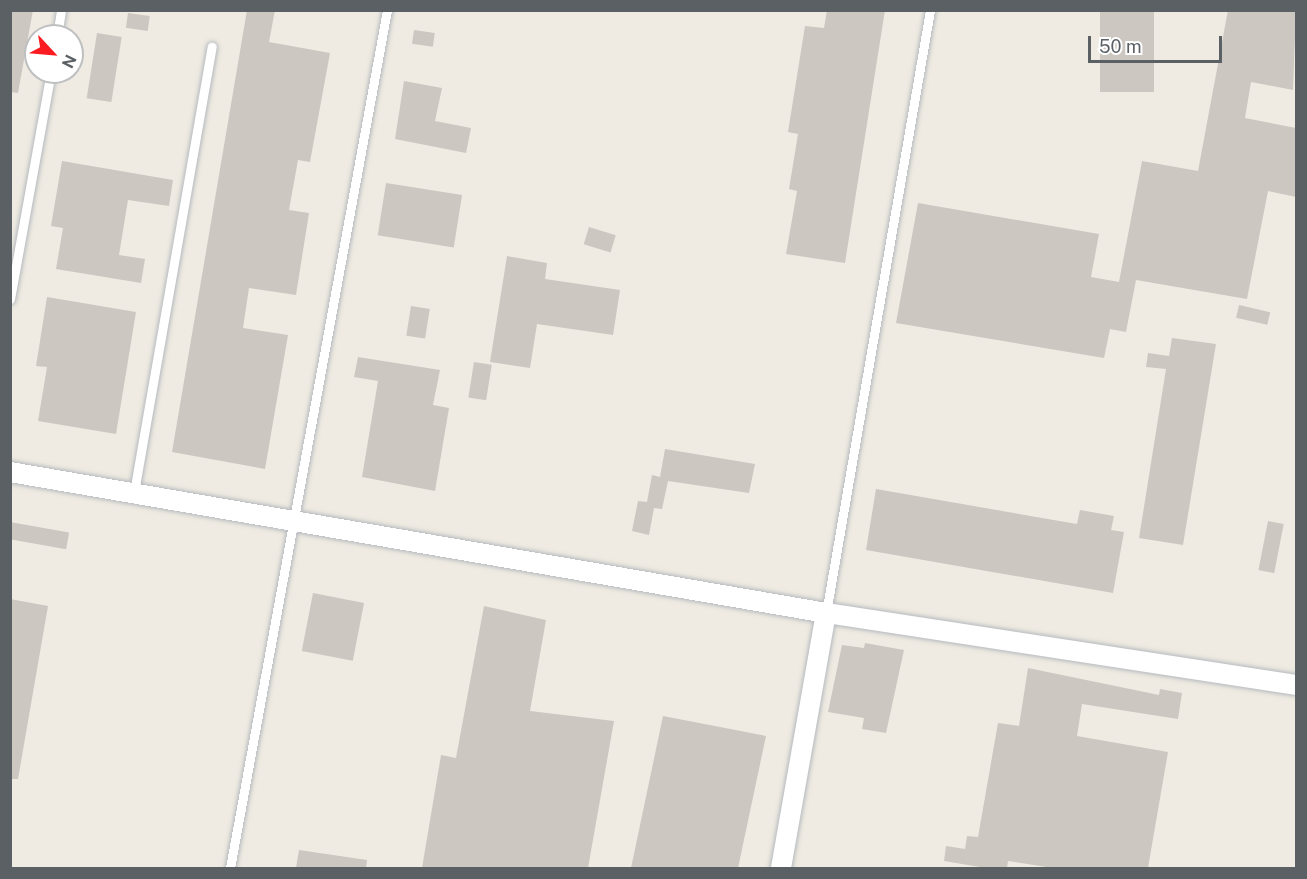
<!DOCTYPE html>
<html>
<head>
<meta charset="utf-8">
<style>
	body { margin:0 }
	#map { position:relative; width:1307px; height:879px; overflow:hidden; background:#efebe2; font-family:"Public Sans",sans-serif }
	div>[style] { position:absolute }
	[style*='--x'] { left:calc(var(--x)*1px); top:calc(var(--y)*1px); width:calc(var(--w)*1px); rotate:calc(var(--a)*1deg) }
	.building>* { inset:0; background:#ccc7c1; transform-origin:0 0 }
	.roads { filter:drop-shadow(0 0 2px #b5b9be) drop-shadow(0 0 2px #b5b9be) }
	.lane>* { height:9px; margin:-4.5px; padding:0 4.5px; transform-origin:4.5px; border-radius:4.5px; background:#fff }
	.street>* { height:20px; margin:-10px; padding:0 10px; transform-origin:10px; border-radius:10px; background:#fff }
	span { translate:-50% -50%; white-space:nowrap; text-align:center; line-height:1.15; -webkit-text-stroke:4.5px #fff; paint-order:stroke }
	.frame { position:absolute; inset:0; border:12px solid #5a6064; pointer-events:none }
	.north { position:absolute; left:24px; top:24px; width:60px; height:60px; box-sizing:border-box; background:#fff; border:2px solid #bdbfc1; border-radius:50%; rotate:116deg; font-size:16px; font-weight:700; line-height:24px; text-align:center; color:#5a6064 }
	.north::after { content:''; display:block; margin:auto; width:21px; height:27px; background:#fa1c21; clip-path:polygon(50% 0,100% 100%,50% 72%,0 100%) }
	.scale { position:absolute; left:1088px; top:36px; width:134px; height:27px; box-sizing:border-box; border:3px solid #5a6064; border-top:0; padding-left:8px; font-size:18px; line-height:21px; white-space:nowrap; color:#5a6064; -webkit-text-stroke:4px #fff; paint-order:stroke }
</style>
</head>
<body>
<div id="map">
	<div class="building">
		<div style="clip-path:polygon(10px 10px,33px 10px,18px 93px,10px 92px)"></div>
		<div style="clip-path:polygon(247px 10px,275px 10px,269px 42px,330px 53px,310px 162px,298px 160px,289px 210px,309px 213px,296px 295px,249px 288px,243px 328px,288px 335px,265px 469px,172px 452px)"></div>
		<div style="clip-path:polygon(827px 10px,885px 10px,845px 263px,786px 254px,797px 191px,789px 189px,798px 134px,788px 132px,805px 26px,824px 28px)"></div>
		<div style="left:1100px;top:10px;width:54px;height:82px"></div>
		<div style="clip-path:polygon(1228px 10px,1296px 10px,1293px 90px,1251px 82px,1245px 118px,1296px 128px,1296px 197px,1268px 191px,1247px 299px,1136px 280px,1126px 332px,1110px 329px,1104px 358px,896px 323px,918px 203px,1099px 234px,1091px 277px,1119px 282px,1142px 161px,1198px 171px)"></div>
		<div style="left:128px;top:13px;width:22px;height:15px;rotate:8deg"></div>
		<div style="left:414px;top:30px;width:21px;height:14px;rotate:8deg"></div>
		<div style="left:97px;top:33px;width:25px;height:66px;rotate:9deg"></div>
		<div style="clip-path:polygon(404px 81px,442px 88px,435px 121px,471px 128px,466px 153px,395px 139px)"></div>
		<div style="clip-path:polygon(62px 161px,173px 180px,169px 206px,128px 200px,119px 255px,145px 259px,141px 283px,56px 269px,63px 228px,51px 226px)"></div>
		<div style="left:386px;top:183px;width:77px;height:53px;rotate:9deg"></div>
		<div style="left:589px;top:227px;width:28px;height:18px;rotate:17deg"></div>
		<div style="clip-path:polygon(507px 256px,547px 263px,545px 279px,620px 290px,613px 335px,537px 324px,530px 368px,490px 362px)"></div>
		<div style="clip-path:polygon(47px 297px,136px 312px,116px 434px,38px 421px,47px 367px,36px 366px)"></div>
		<div style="left:1239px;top:305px;width:32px;height:13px;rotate:13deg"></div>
		<div style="left:411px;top:306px;width:19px;height:30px;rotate:9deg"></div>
		<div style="clip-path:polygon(1172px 338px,1216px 344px,1183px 545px,1139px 538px,1166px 369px,1146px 367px,1148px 353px,1169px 356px)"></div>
		<div style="clip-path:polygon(358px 357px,440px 370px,433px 405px,449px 408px,435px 491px,362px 477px,378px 381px,354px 377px)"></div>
		<div style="left:474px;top:362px;width:18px;height:36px;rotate:9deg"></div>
		<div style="clip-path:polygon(665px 449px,755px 464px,749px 493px,668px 481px,662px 509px,654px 508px,649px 535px,632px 531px,638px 501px,647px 502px,652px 475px,660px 477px)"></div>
		<div style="clip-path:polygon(876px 489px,1077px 524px,1080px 510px,1114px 516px,1111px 530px,1124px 532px,1113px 593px,866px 550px)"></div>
		<div style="left:1268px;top:521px;width:16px;height:50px;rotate:11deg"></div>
		<div style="left:10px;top:522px;width:60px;height:17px;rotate:10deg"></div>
		<div style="left:313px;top:593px;width:52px;height:59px;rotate:11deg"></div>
		<div style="clip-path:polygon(10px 599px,48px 606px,18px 779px,10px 779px)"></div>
		<div style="clip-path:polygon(484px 606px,546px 620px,530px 711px,614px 721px,588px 868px,422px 868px,441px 755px,456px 758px)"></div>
		<div style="clip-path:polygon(865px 643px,904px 650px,886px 733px,862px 729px,864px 718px,828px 712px,842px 645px,864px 648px)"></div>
		<div style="clip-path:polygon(1028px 668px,1159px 695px,1160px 689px,1182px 693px,1178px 719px,1082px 704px,1077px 736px,1168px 752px,1148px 868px,1053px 868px,1008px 861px,1007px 868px,986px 868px,944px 861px,946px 846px,965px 849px,967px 836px,978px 837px,998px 723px,1019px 726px)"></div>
		<div style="clip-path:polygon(663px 716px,766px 736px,738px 868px,631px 868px)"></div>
		<div style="clip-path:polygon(299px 850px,367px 860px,366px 868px,296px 868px)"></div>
	</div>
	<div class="roads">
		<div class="lane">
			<div style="--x:57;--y:36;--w:26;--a:-81"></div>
			<div style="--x:10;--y:299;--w:231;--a:-79.8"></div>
			<div style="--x:134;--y:492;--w:452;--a:-80.1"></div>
			<div style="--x:826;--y:613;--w:612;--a:-80.21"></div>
			<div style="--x:230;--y:868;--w:872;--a:-79.63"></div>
		</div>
		<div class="street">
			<div style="--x:10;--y:472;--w:828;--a:9.8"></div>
			<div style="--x:826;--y:613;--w:475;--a:8.7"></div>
			<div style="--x:781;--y:868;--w:259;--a:-80"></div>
		</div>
	</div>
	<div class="frame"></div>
	<div class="north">N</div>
	<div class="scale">50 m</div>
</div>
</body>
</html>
